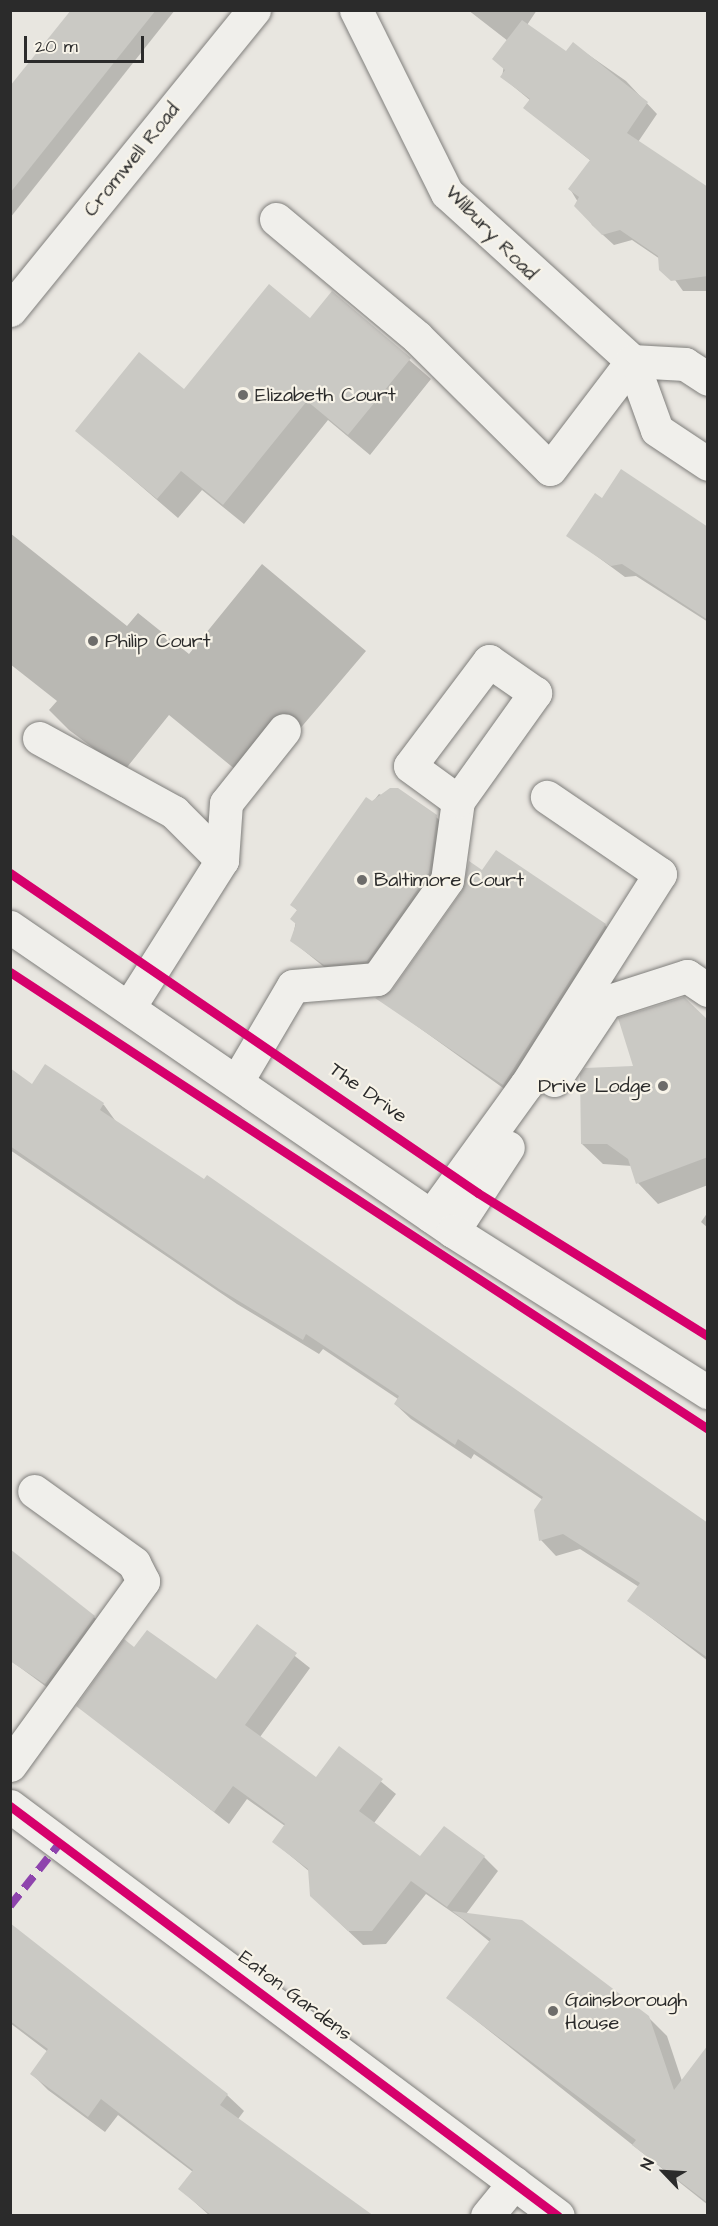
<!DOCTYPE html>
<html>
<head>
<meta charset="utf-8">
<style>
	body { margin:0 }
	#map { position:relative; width:718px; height:2226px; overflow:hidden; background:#e8e6e0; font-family:"Architects Daughter",sans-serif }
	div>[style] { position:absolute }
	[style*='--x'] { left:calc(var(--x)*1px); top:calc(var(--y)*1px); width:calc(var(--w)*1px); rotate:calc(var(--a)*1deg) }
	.shadow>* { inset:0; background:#0003 }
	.building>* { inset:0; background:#cac9c4 }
	.roads { filter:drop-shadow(0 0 2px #807f7c) drop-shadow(0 0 2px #807f7c) }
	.minor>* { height:33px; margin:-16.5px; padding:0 16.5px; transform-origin:16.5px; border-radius:16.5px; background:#f0efeb }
	.major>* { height:33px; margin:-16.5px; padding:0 16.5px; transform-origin:16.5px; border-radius:16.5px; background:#f0efeb }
	.quiet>* { height:8px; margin-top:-4px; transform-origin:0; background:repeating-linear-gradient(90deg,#8e44ad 0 15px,transparent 0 23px) }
	.cycleway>* { height:9px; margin:-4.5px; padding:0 4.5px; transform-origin:4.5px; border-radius:4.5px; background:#d6006c }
	.dots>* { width:16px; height:16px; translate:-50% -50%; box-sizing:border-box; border:3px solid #f7f3e8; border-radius:50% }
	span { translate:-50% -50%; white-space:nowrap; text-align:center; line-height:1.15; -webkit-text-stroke:4.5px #f7f3e8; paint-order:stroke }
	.street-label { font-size:20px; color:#2b2b2b }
	.poi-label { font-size:20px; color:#2b2b2b }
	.left { translate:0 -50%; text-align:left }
	.right { translate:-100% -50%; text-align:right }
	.frame { position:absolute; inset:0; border:12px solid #2b2b2b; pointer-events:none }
	.north { position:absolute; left:634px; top:2142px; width:60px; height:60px; -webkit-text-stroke:4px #f7f3e8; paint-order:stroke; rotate:295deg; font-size:16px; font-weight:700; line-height:24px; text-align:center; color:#2b2b2b }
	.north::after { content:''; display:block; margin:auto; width:21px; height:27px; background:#2b2b2b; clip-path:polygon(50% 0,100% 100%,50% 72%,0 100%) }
	.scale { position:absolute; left:24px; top:36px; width:120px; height:27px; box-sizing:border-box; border:3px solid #2b2b2b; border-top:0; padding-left:8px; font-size:18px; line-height:21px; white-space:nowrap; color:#2b2b2b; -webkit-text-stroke:4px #f7f3e8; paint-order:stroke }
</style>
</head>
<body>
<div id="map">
	<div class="shadow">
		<div style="clip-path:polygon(74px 10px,175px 10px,10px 218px,10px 89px)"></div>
		<div style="clip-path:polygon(468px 10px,537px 10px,527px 25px,566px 53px,573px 44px,626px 81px,657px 114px,638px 142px,708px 190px,708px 291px,683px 291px,660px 259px,632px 240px,614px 245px,592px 225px,570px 189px,591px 161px,525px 108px,531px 101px,502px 77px,508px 41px)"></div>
		<div style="clip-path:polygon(332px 293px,431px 379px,370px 455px,328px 420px,244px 524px,202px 490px,178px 518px,77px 431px,184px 391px,310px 320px)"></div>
		<div style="clip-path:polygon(602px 500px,708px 531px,708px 622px,636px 576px,625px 577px,568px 535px)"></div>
		<div style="clip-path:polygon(10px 533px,127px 626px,138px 613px,189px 654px,262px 564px,366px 651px,253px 784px,169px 715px,124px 771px,69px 730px,49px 710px,57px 701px,10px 664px)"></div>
		<div style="clip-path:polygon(379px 794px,436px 817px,457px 837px,387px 981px,345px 984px,292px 941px,298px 911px,292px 905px)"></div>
		<div style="clip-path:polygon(483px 873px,605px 925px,622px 942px,521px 1101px,378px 998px,393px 991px)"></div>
		<div style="clip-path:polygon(708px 1020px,708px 1185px,658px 1204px,638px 1183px,632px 1166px,603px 1164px,582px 1144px,635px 1067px)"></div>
		<div style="clip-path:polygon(45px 1067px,104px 1105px,117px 1123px,708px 1524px,708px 1661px,629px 1601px,639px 1587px,580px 1549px,556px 1556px,541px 1540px,543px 1500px,474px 1454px,471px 1459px,411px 1419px,395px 1404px,398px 1399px,323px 1349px,319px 1354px,237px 1304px,10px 1150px,10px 1070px,33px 1086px)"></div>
		<div style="clip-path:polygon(708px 1212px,708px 1228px,701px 1222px)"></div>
		<div style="clip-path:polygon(94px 1617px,108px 1631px,60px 1697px,10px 1660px)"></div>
		<div style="clip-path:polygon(257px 1626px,310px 1668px,260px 1737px,316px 1779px,340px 1748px,396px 1794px,374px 1823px,420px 1858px,484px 1857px,498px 1871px,466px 1914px,648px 2017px,667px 2036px,682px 2081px,708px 2055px,708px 2205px,448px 1998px,490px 1942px,462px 1919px,426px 1894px,386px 1944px,363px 1945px,326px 1910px,310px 1872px,274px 1842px,285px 1826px,247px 1799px,229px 1824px,78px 1706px,135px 1649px,216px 1682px)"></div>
		<div style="clip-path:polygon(10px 1925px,227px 2095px,244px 2111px,238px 2119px,371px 2216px,210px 2216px,180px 2189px,193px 2172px,118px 2115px,105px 2132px,48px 2090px,32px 2074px,48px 2052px,10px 2023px)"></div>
	</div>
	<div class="building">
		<div style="clip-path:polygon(71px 10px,156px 10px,10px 193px,10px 86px)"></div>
		<div style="clip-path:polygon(522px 20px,566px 51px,573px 42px,648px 102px,627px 133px,708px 187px,708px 276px,671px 281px,659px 270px,658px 256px,620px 230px,602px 235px,574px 206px,579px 197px,568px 189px,590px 160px,523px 108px,530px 99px,500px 77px,505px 70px,492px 59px)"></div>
		<div style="clip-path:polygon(269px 284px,310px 318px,332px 291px,411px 358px,348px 435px,307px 401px,223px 505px,181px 471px,157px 499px,75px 431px,139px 352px,184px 389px)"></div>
		<div style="clip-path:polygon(621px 469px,708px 527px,708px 620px,622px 564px,611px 566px,566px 536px,595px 493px,602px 498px)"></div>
		<div style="clip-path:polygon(390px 788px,398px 788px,437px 815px,429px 873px,367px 961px,324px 965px,290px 941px,296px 924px,290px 919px,297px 910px,290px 905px,366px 797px,372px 801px)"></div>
		<div style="clip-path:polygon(496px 850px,606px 924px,503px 1085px,375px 998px,392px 990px,462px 891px,469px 861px,482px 870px)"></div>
		<div style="clip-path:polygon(684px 997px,708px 1020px,708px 1157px,636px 1184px,628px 1159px,607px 1144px,581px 1144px,580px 1074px,585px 1068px,633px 1066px,618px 1018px)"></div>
		<div style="clip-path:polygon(45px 1064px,104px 1103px,100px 1110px,204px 1179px,207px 1175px,708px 1523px,708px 1658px,627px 1601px,640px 1583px,563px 1534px,539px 1541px,534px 1510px,543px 1497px,458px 1439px,455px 1445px,394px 1404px,399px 1396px,306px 1334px,303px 1340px,219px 1289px,10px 1146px,10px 1068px,32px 1084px)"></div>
		<div style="clip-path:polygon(10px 1549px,95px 1616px,45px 1684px,10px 1661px)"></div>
		<div style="clip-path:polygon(257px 1624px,297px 1653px,245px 1725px,316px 1777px,339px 1746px,383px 1779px,359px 1811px,420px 1856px,444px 1826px,485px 1856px,447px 1907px,411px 1881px,372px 1931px,348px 1931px,310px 1896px,308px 1869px,272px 1842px,285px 1824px,233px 1786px,214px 1812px,76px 1706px,124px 1639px,134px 1647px,147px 1630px,216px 1679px)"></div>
		<div style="clip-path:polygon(452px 1911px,522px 1920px,649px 2016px,674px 2090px,708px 2045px,708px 2203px,632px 2145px,636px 2140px,446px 1998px,491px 1939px)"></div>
		<div style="clip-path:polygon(10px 1923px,228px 2094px,220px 2105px,374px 2216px,212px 2216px,178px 2189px,193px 2170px,101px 2099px,88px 2117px,30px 2074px,48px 2049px,10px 2021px)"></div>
	</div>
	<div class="roads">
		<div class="minor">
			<div style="--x:356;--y:10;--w:204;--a:63.6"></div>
			<div style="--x:447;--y:193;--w:250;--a:42.2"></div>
			<div style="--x:632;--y:361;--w:73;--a:70.1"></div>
			<div style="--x:657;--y:430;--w:61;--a:33.7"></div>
			<div style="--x:276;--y:219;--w:184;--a:39.9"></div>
			<div style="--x:417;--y:337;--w:187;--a:44.8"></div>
			<div style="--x:550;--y:469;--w:136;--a:-52.8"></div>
			<div style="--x:632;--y:361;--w:53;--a:3.2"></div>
			<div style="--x:685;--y:364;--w:27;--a:33"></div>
			<div style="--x:39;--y:738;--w:154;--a:28.7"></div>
			<div style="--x:174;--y:812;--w:68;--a:45"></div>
			<div style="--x:222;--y:860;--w:174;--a:122.3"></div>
			<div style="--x:222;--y:860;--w:57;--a:-86"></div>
			<div style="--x:226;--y:803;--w:93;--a:-51.5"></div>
			<div style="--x:554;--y:1080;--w:94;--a:-56.3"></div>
			<div style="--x:606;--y:1002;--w:85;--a:-17.8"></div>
			<div style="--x:687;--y:976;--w:25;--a:34"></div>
			<div style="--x:237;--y:1081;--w:110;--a:-59.5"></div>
			<div style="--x:293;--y:986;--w:84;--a:-4.8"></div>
			<div style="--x:377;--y:979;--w:121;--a:-54.7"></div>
			<div style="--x:447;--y:880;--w:80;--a:-82.1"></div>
			<div style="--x:458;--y:801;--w:133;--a:-54.5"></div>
			<div style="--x:535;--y:693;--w:56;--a:-145.2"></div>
			<div style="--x:489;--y:661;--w:131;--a:127"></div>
			<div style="--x:410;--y:766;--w:59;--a:36.1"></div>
			<div style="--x:431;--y:1216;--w:162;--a:-54.1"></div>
			<div style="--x:526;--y:1085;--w:250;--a:-57.6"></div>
			<div style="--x:660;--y:874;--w:137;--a:-145.7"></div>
			<div style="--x:453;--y:1231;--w:100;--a:-56.8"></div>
			<div style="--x:10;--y:1765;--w:227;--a:-54.1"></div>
			<div style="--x:143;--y:1581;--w:20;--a:-117"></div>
			<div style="--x:134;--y:1563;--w:123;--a:-144.2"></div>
			<div style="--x:10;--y:1806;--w:684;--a:36.8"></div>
			<div style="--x:487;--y:2216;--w:43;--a:-50.7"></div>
		</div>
		<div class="major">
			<div style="--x:10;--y:310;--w:387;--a:-50.9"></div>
			<div style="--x:10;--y:927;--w:537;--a:34.46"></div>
			<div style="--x:453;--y:1231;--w:302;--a:32.3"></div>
		</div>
	</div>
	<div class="quiet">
		<div style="--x:10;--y:1906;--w:80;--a:-51.6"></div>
	</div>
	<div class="cycleway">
		<div style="--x:10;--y:873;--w:567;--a:34.36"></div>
		<div style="--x:478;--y:1193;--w:271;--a:31.9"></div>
		<div style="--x:10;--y:972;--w:834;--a:33.21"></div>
		<div style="--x:10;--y:1806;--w:684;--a:36.8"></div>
	</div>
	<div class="dots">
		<div style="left:243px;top:395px;background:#6d6c6a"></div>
		<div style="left:93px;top:641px;background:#6d6c6a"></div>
		<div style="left:362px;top:880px;background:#6d6c6a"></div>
		<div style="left:663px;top:1086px;background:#6d6c6a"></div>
		<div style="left:553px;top:2011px;background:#6d6c6a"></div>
	</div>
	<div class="street-label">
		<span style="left:132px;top:160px;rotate:-51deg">Cromwell Road</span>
		<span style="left:491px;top:233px;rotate:46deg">Wilbury Road</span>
		<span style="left:368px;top:1093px;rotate:35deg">The Drive</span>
		<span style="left:295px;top:1996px;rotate:37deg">Eaton Gardens</span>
	</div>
	<div class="poi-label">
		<span class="left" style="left:255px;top:395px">Elizabeth Court</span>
		<span class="left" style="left:105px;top:641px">Philip Court</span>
		<span class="left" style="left:374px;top:880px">Baltimore Court</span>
		<span class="right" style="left:651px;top:1086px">Drive Lodge</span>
		<span class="left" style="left:565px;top:2012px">Gainsborough<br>House</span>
	</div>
	<div class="frame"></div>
	<div class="north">N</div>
	<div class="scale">20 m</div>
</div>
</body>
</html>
